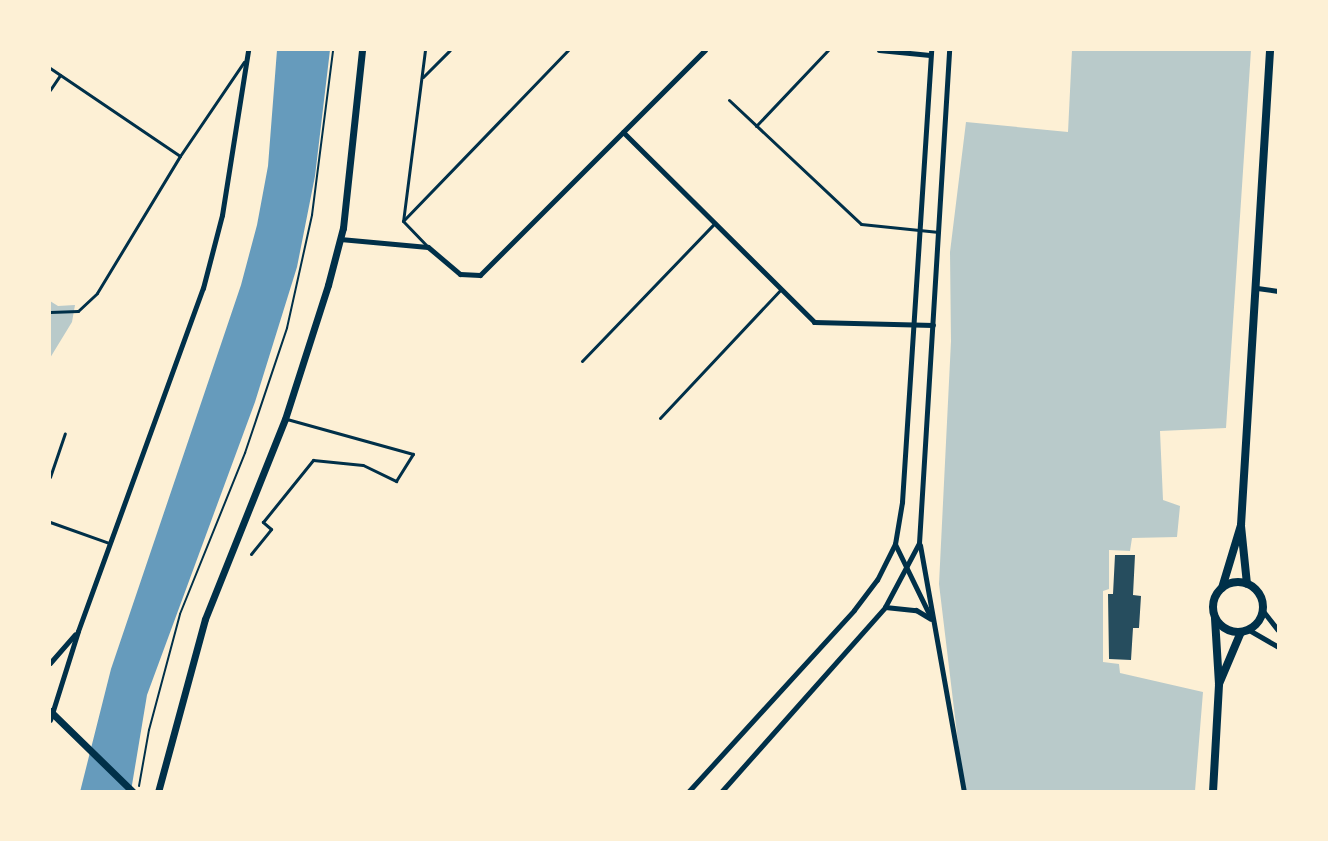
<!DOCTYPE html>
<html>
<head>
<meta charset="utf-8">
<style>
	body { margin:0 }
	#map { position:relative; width:1328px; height:841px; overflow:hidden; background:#fdf0d5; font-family:"PT Serif",serif }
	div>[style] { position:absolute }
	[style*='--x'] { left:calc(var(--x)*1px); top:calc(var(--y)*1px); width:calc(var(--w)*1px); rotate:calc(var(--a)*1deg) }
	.green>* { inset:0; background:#b9caca }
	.water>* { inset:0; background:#669bbc }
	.building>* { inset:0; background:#264d5e }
	.path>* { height:2px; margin:-1px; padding:0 1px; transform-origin:1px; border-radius:1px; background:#003049 }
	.service>* { height:3px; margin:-1.5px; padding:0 1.5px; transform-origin:1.5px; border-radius:1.5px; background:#003049 }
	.minor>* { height:5px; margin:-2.5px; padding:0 2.5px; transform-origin:2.5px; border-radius:2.5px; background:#003049 }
	.tertiary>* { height:7px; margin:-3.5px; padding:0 3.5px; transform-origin:3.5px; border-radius:3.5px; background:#003049 }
	.primary>* { height:8px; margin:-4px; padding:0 4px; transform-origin:4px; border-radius:4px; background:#003049 }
	.primary>.ring { margin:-4px; padding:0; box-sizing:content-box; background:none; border:8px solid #003049; border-radius:50% }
	span { translate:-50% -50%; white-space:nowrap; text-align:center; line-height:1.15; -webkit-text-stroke:4.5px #fdf0d5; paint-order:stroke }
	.frame { position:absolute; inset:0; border:51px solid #fdf0d5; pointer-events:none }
</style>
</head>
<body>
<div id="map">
	<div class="green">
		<div style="clip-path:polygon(1072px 50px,1251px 50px,1226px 428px,1160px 431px,1163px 500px,1180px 506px,1177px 537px,1132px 538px,1130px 551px,1109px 550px,1109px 589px,1103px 591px,1103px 662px,1119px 664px,1120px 673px,1203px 692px,1195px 791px,964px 792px,939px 584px,951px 341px,950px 252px,966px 122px,1068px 132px)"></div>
		<div style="clip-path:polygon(50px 301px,58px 306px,75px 305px,72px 322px,50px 358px)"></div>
	</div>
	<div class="water">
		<div style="clip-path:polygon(277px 50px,330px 50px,315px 176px,297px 267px,255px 402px,147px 695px,131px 791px,80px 792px,111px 669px,241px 285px,257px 225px,268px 166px)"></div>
	</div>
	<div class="building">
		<div style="clip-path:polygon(1115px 555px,1135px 555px,1133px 595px,1141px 596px,1139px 628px,1133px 628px,1131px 660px,1109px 659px,1108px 594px,1113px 594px)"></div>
	</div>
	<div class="path">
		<div style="--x:139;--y:786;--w:57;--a:-79.9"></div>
		<div style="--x:149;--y:730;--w:120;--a:-75"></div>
		<div style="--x:180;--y:614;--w:174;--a:-68"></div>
		<div style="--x:245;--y:453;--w:132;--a:-71.4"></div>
		<div style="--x:287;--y:328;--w:116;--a:-77.5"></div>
		<div style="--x:312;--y:215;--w:166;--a:-82.7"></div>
	</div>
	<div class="service">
		<div style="--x:425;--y:50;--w:172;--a:97.3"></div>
		<div style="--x:403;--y:221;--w:35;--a:46"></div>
		<div style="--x:50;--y:68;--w:157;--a:34.1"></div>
		<div style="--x:423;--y:77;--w:38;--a:-45"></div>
		<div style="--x:50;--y:90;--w:18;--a:-56"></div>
		<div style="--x:729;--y:100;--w:181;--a:43.2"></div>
		<div style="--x:861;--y:224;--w:78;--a:5.9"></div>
		<div style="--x:756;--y:126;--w:105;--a:-46.5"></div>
		<div style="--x:403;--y:221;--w:238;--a:-46"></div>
		<div style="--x:50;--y:312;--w:28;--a:-2"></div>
		<div style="--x:78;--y:311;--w:26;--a:-43"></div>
		<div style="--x:97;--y:293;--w:160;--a:-58.8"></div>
		<div style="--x:180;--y:156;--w:114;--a:-55.8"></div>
		<div style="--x:582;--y:361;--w:192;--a:-46.1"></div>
		<div style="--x:660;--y:418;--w:177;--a:-46.8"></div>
		<div style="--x:50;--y:477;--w:46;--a:-71.2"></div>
		<div style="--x:50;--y:522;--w:63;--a:19.6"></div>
		<div style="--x:251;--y:554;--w:32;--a:-51"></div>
		<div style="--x:271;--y:529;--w:11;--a:-139"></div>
		<div style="--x:263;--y:522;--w:80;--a:-51.1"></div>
		<div style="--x:313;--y:460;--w:50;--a:5.7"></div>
		<div style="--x:363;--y:465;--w:37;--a:26"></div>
		<div style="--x:396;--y:481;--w:32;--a:-58"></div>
		<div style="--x:413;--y:454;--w:131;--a:-164.5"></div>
	</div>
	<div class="minor">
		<div style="--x:879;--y:50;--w:51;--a:5.6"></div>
		<div style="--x:623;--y:132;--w:269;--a:44.8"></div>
		<div style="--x:814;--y:322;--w:119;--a:1.4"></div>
		<div style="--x:340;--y:239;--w:88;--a:5.2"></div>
		<div style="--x:428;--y:247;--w:42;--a:40.2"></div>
		<div style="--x:460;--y:274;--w:20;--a:3"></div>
		<div style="--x:480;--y:275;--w:318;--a:-45"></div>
		<div style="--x:1257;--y:288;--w:21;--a:8"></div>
		<div style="--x:895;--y:544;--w:80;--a:64.1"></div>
		<div style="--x:920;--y:545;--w:251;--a:79.9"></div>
		<div style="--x:885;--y:607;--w:31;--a:6"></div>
		<div style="--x:916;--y:610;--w:17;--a:31"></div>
		<div style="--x:1263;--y:611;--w:24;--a:52"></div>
		<div style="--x:1249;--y:630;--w:34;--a:30"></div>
		<div style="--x:50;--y:663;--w:38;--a:-49"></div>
		<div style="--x:50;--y:720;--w:93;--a:-72.5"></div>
		<div style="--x:78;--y:631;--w:365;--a:-70"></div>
		<div style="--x:203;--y:288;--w:75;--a:-75.4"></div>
		<div style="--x:222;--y:215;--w:167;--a:-81"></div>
		<div style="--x:688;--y:792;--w:246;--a:-47.6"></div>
		<div style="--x:854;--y:610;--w:38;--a:-53"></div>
		<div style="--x:877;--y:580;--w:40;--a:-63.4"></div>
		<div style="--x:895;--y:544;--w:43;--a:-80.5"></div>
		<div style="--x:902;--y:502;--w:453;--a:-86.3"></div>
		<div style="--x:721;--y:792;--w:247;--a:-48.4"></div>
		<div style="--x:885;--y:607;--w:72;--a:-62"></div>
		<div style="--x:919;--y:543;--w:494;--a:-86.5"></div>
	</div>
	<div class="tertiary">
		<div style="--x:50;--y:711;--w:116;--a:44.3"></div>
		<div style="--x:158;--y:792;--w:179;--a:-74.8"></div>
		<div style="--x:205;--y:619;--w:215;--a:-68.2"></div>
		<div style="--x:285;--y:419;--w:141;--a:-72.2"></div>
		<div style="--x:328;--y:285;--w:59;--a:-75.3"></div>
		<div style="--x:343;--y:228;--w:179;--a:-83.9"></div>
	</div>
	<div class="primary">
		<div style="--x:1241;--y:526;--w:58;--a:84.1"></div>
		<div class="ring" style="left:1213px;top:582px;width:42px;height:42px"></div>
		<div style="--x:1222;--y:588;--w:66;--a:-73.2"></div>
		<div style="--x:1241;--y:525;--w:476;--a:-86.5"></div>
		<div style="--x:1219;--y:684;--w:56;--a:-67.1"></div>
		<div style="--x:1213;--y:792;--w:108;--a:-86.8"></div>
		<div style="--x:1219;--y:684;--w:66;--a:-93.5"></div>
	</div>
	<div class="frame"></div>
</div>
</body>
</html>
